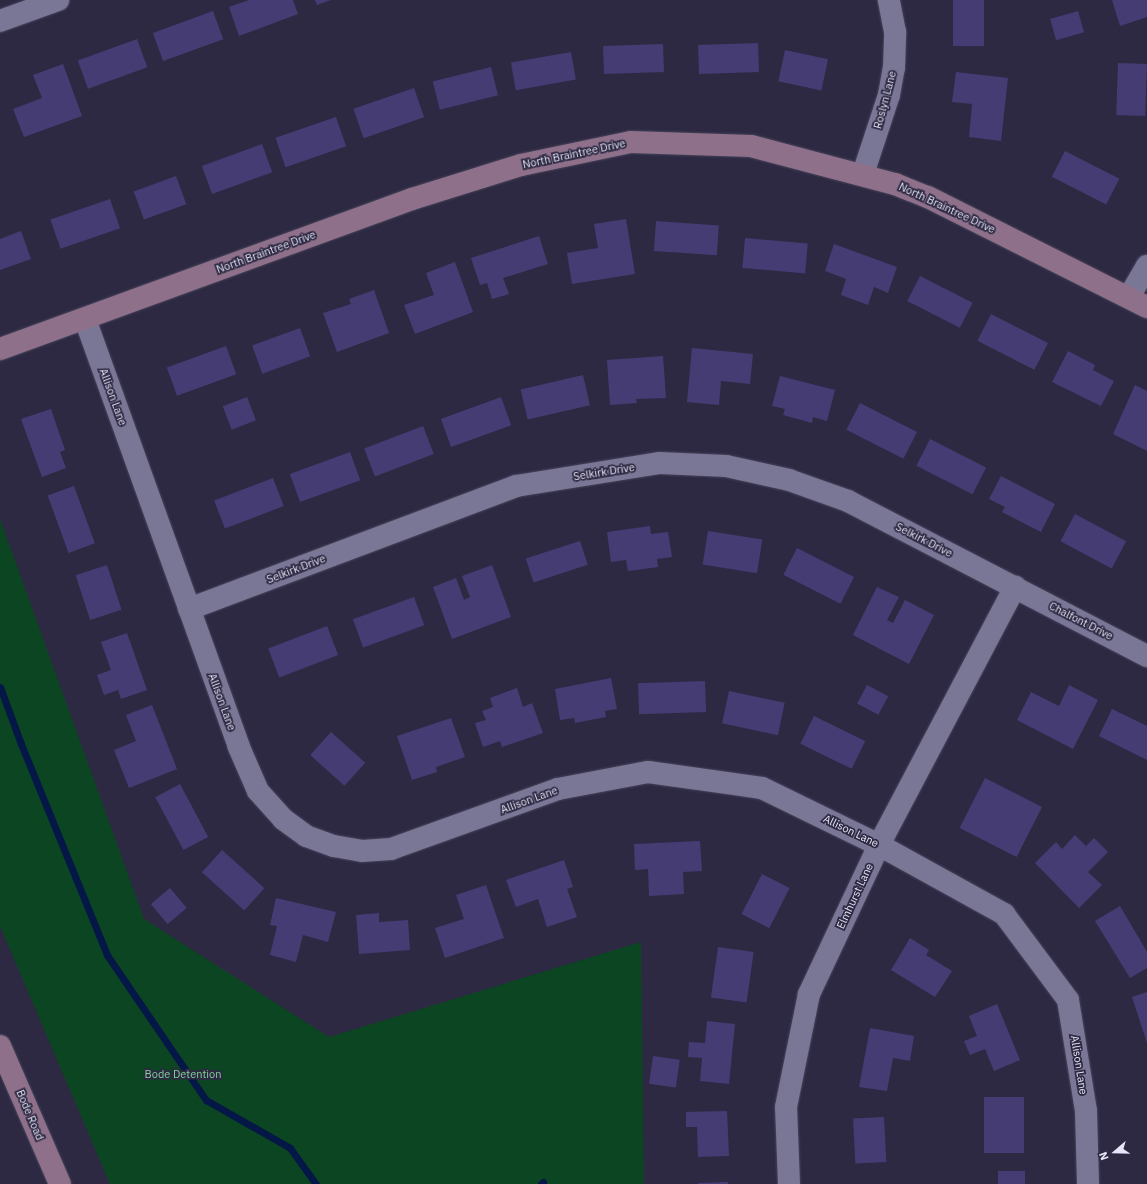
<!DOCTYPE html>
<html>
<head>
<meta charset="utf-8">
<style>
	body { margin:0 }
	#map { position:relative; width:1147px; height:1184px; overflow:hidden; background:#2d2943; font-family:"IBM Plex Sans",sans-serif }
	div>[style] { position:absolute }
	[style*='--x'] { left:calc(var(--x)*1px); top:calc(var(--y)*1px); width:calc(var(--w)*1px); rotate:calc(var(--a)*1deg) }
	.green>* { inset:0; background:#0c4522 }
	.stream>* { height:7px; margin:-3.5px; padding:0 3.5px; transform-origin:3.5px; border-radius:3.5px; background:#041747 }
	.building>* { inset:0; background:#463c74; transform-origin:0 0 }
	.roads { filter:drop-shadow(0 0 1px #47445a) drop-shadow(0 0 1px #47445a) }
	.street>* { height:22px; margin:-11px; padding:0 11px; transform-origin:11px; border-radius:11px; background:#7a7696 }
	.secondary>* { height:22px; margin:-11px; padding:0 11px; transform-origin:11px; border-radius:11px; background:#8f708a }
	span { translate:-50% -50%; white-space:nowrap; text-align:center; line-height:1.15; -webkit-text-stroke:3.5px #2d2943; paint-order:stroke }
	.street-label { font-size:11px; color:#e7e5f7 }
	.park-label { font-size:11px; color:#7fd596 }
	.north { position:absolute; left:1095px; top:1132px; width:40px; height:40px; -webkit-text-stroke:3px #2d2943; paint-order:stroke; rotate:250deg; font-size:11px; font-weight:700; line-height:16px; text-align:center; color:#e7e5f7 }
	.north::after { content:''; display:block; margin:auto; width:14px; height:18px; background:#e7e5f7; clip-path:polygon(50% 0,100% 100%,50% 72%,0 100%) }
</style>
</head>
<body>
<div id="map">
	<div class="green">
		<div style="clip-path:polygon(0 519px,144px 919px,329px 1037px,641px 942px,644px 1184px,110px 1184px,0 926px)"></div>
	</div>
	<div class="stream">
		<div style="--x:0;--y:687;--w:61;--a:69.8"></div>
		<div style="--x:21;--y:744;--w:228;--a:67.8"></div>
		<div style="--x:107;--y:955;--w:176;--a:55.7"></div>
		<div style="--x:206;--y:1100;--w:97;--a:29.7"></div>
		<div style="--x:290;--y:1148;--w:44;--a:54.2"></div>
		<div style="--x:541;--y:1184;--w:3;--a:-45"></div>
	</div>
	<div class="building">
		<div style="clip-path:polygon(249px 0,293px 0,298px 14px,239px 36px,229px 7px)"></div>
		<div style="clip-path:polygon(315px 0,331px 0,317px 5px)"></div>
		<div style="left:953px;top:0;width:31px;height:46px"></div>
		<div style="clip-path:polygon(1112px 0,1147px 0,1147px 17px,1120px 26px)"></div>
		<div style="left:213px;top:11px;width:30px;height:64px;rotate:70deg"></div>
		<div style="left:1078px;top:11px;width:22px;height:29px;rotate:74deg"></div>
		<div style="left:137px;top:39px;width:30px;height:63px;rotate:70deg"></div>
		<div style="left:758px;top:43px;width:29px;height:60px;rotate:88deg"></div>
		<div style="left:663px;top:44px;width:28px;height:60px;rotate:88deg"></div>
		<div style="left:785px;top:50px;width:44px;height:32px;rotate:12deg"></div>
		<div style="left:571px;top:52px;width:28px;height:61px;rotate:80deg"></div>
		<div style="left:1118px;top:63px;width:29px;height:52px;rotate:2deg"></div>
		<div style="clip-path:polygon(63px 64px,82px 116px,24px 137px,13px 109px,42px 98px,33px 75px)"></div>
		<div style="left:491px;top:67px;width:29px;height:60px;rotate:76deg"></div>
		<div style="clip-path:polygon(956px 72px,1008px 78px,1001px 141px,969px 137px,972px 104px,952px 102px)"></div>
		<div style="left:414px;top:88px;width:31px;height:64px;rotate:71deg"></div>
		<div style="left:336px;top:117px;width:31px;height:64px;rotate:71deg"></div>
		<div style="left:262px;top:144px;width:30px;height:64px;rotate:70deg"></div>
		<div style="left:1065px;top:151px;width:61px;height:29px;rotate:27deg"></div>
		<div style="left:176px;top:176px;width:30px;height:45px;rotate:70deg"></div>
		<div style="left:110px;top:199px;width:31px;height:63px;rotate:71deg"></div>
		<div style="clip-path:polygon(626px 219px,635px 274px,572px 284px,567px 253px,598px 248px,594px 224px)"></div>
		<div style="left:656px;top:221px;width:63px;height:30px;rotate:4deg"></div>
		<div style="clip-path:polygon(21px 231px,31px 259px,0 270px,0 239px)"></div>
		<div style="clip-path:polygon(539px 236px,548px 264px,503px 278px,509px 294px,492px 299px,487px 283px,480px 285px,471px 258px)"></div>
		<div style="left:745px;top:238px;width:63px;height:30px;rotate:5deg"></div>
		<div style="clip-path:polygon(834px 244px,897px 267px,888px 293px,874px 287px,868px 305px,841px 295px,846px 279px,825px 271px)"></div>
		<div style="clip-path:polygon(455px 262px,473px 312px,415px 334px,404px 305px,434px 295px,426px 273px)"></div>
		<div style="left:920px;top:276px;width:59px;height:28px;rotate:27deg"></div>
		<div style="clip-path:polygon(374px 290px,389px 333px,337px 352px,323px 313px,351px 304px,349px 299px)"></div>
		<div style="left:991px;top:314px;width:64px;height:30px;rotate:27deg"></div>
		<div style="left:300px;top:328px;width:30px;height:51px;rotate:70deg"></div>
		<div style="left:226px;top:346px;width:30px;height:63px;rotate:70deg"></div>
		<div style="clip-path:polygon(692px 348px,753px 354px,750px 384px,721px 381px,719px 405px,687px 402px)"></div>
		<div style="clip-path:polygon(1068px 351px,1095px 365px,1093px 370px,1114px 381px,1101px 406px,1052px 382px)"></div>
		<div style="clip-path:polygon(663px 356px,666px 398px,636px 399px,637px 403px,610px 405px,607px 360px)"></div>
		<div style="left:583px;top:375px;width:31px;height:64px;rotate:77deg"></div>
		<div style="clip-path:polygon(780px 376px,835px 390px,827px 421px,813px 417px,812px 423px,783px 415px,785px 409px,772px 406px)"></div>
		<div style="clip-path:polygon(1135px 385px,1147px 391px,1147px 451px,1113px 434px)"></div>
		<div style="left:247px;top:397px;width:25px;height:26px;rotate:69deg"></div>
		<div style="left:501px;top:397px;width:30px;height:64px;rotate:70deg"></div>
		<div style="left:860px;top:403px;width:64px;height:30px;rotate:27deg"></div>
		<div style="clip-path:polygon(51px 409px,65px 450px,60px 452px,66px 468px,42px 477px,21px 419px)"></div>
		<div style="left:423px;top:426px;width:30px;height:63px;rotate:69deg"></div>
		<div style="left:930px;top:439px;width:63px;height:30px;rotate:27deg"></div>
		<div style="left:350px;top:452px;width:30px;height:64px;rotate:70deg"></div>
		<div style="clip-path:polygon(1001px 476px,1055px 504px,1041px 532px,1002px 512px,1005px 507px,989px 499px)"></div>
		<div style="left:273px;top:478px;width:30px;height:63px;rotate:69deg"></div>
		<div style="left:74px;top:486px;width:61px;height:28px;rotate:70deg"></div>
		<div style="left:1075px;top:514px;width:58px;height:31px;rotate:28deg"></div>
		<div style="clip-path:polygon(650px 526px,651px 534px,668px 532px,672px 557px,657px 559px,658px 567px,628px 571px,626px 560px,611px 562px,607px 532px)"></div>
		<div style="left:708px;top:531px;width:55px;height:34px;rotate:9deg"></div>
		<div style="left:580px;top:541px;width:25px;height:57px;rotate:72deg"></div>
		<div style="left:797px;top:548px;width:64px;height:30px;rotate:27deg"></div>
		<div style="left:107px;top:565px;width:47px;height:33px;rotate:72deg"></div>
		<div style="clip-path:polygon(492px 565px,511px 617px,452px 639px,433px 587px,456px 578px,464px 600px,470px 597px,462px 576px)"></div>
		<div style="clip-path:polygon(877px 587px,899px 597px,887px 620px,893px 623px,905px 600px,934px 615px,909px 664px,853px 635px)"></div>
		<div style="left:414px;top:597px;width:30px;height:65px;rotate:70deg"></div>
		<div style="left:327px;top:626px;width:31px;height:63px;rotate:69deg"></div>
		<div style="clip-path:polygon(127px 633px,147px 690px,121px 699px,118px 690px,104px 695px,97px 675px,111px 670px,101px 642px)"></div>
		<div style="clip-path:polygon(611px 678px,617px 709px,605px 711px,606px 717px,575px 723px,574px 718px,560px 720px,555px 689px)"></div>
		<div style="left:705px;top:681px;width:31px;height:67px;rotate:88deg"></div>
		<div style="left:867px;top:685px;width:24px;height:21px;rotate:28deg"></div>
		<div style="clip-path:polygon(1069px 685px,1098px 700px,1073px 749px,1017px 720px,1031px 692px,1059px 706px)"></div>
		<div style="clip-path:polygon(517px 688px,523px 707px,532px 703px,543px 733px,502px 747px,500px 741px,483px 747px,475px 723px,486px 720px,482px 711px,493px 707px,490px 698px)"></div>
		<div style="left:729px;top:691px;width:57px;height:33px;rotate:12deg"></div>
		<div style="clip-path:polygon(152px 705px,177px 769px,129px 788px,114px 750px,136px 741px,126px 715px)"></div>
		<div style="clip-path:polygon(1112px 709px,1147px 726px,1147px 760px,1099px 736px)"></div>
		<div style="left:814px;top:716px;width:57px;height:31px;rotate:26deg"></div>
		<div style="clip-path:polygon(451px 718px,465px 757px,436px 767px,437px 772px,412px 780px,397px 736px)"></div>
		<div style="left:331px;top:732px;width:46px;height:31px;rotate:42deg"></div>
		<div style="left:985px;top:778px;width:64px;height:56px;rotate:27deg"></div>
		<div style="left:180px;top:784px;width:60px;height:28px;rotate:62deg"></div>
		<div style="clip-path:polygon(1075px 835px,1086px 846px,1094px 838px,1108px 852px,1088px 872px,1102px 885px,1079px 908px,1035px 863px,1056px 842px,1062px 849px)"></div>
		<div style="clip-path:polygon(700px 841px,702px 871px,683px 872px,684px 894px,649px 896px,648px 869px,635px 870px,634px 844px)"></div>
		<div style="left:222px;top:850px;width:57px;height:30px;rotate:42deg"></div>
		<div style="clip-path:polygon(564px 860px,573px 887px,567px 889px,577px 917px,547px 927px,538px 899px,516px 907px,506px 880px)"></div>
		<div style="left:762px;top:874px;width:31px;height:45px;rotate:27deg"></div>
		<div style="clip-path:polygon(486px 885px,504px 938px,445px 958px,435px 928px,464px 919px,456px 895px)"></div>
		<div style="left:170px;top:888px;width:26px;height:25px;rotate:50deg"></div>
		<div style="clip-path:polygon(276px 898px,336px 912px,328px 942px,303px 935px,296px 962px,270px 955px,277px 926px,270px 925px)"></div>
		<div style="clip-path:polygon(1120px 906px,1147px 952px,1147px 968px,1130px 978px,1095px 921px)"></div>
		<div style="clip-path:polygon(379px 913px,379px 922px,408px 920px,410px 950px,359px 954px,356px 915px)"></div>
		<div style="clip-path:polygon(910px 938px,929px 950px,926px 955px,952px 971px,935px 997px,891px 970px)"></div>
		<div style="left:718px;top:947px;width:36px;height:51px;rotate:8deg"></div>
		<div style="clip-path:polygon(1147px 992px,1147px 1043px,1132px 997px)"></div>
		<div style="clip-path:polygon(997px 1004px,1020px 1060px,994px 1071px,985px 1049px,970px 1055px,964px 1041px,977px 1036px,969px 1016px)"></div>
		<div style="clip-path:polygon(707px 1021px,735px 1024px,729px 1084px,700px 1081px,702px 1058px,688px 1057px,689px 1042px,705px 1043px)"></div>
		<div style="clip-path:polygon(870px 1028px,914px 1036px,910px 1061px,893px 1058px,887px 1091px,859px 1087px)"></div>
		<div style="left:653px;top:1056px;width:27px;height:28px;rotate:8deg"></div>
		<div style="left:984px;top:1097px;width:40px;height:56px"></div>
		<div style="clip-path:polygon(727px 1111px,729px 1156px,698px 1157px,697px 1127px,686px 1127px,686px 1112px)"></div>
		<div style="left:884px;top:1117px;width:45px;height:31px;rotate:87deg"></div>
		<div style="left:998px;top:1171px;width:27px;height:13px"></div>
		<div style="clip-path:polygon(728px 1182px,728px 1184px,698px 1184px,698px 1183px)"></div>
	</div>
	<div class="roads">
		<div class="street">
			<div style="--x:0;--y:21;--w:62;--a:-19.9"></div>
			<div style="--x:863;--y:174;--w:83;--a:-71.8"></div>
			<div style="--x:889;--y:95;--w:27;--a:-80"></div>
			<div style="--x:894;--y:68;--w:36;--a:-88"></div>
			<div style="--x:895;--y:32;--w:33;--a:-101"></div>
			<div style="--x:1129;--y:297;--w:36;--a:-60"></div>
			<div style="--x:85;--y:319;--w:453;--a:70.2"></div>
			<div style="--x:238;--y:745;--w:50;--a:66.5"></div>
			<div style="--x:258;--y:791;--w:38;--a:48"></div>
			<div style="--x:283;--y:819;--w:29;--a:36"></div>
			<div style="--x:306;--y:836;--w:30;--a:20"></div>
			<div style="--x:334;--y:846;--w:28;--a:10"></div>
			<div style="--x:362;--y:851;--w:29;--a:-4"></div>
			<div style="--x:391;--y:849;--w:177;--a:-19.8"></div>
			<div style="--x:558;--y:789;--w:92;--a:-10.7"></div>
			<div style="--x:648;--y:772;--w:115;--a:8"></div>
			<div style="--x:762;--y:788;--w:130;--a:26"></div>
			<div style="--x:879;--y:845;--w:143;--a:28.9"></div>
			<div style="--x:1004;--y:914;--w:107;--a:53.3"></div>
			<div style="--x:1068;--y:1000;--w:112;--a:80.8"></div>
			<div style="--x:1086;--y:1111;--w:73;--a:88.4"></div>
			<div style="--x:189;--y:609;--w:349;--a:-20.6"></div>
			<div style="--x:516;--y:486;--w:146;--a:-9.1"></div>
			<div style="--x:660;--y:463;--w:66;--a:2.6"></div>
			<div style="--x:726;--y:466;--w:65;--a:12.5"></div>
			<div style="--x:789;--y:480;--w:63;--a:19.6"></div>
			<div style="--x:848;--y:501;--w:337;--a:27.4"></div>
			<div style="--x:789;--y:1184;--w:77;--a:-92.2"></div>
			<div style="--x:786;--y:1107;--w:115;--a:-78.5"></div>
			<div style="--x:809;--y:994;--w:165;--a:-64.8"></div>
			<div style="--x:879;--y:845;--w:292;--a:-62.2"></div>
		</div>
		<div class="secondary">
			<div style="--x:0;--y:349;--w:438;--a:-20"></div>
			<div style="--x:412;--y:199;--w:114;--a:-17.3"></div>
			<div style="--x:521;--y:165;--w:112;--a:-11.8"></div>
			<div style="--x:631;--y:142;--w:120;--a:1.9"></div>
			<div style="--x:751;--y:146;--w:149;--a:14.8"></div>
			<div style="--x:895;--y:184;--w:35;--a:22"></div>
			<div style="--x:928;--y:197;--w:245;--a:26.7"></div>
			<div style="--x:0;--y:1046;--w:150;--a:66.5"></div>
		</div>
	</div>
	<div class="street-label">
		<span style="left:885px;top:100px;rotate:-75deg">Roslyn Lane</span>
		<span style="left:574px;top:154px;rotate:-12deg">North Braintree Drive</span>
		<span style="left:947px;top:208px;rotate:25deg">North Braintree Drive</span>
		<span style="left:266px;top:252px;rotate:-20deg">North Braintree Drive</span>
		<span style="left:113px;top:397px;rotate:70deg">Allison Lane</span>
		<span style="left:604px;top:472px;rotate:-9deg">Selkirk Drive</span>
		<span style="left:924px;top:540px;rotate:27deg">Selkirk Drive</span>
		<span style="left:296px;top:569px;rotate:-21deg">Selkirk Drive</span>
		<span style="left:1081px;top:621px;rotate:27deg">Chalfont Drive</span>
		<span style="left:222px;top:702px;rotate:70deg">Allison Lane</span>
		<span style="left:529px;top:800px;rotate:-20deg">Allison Lane</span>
		<span style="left:851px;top:831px;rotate:26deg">Allison Lane</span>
		<span style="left:855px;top:896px;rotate:-65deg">Elmhurst Lane</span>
		<span style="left:1079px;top:1065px;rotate:81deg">Allison Lane</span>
		<span style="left:30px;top:1115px;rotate:67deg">Bode Road</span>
	</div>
	<div class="park-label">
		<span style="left:183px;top:1074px">Bode Detention</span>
	</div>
	<div class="north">N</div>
</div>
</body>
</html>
